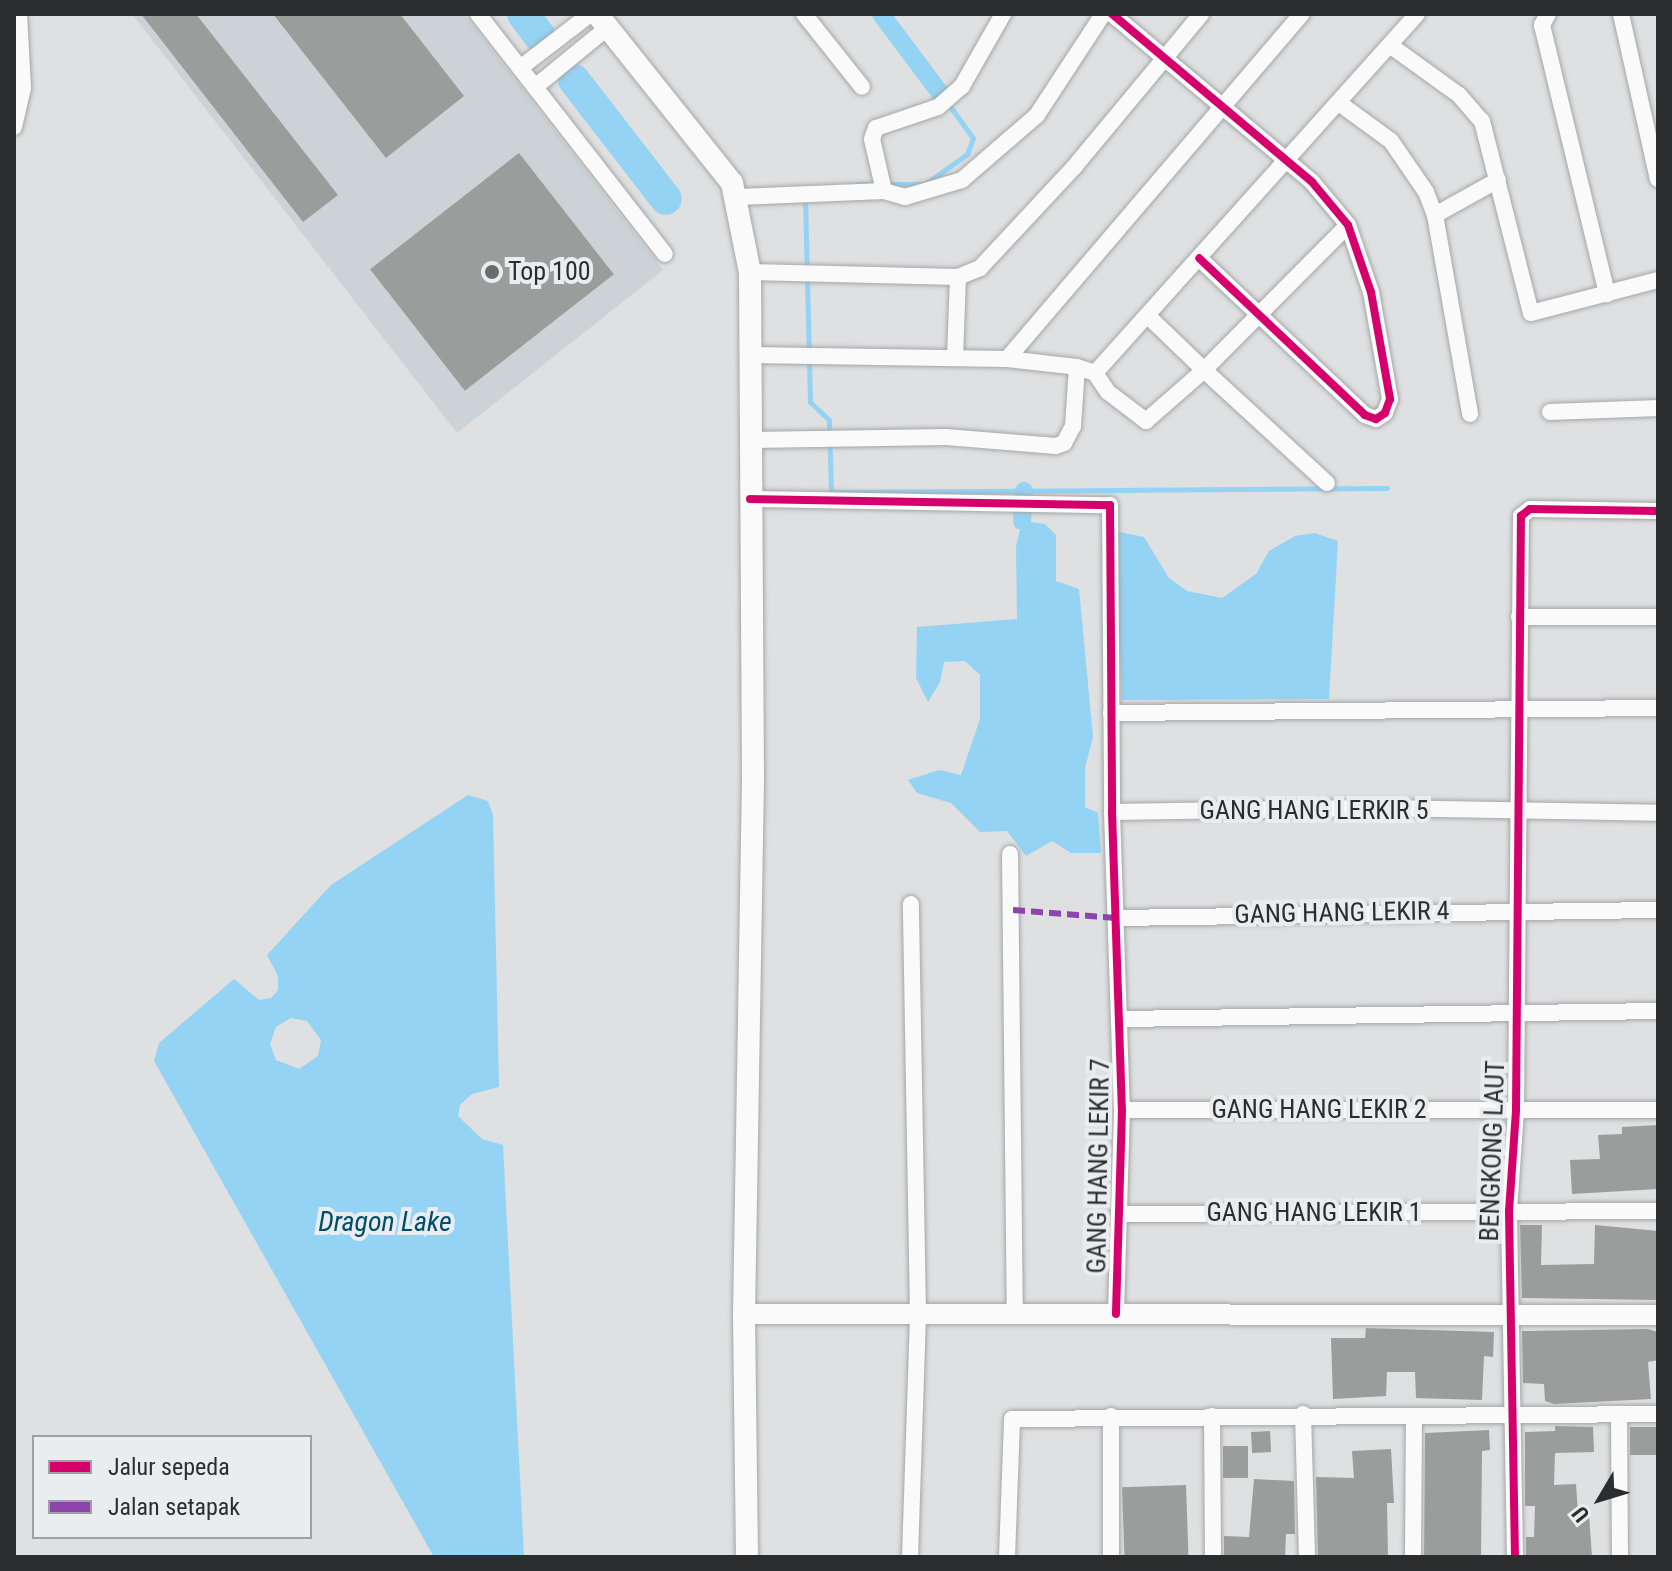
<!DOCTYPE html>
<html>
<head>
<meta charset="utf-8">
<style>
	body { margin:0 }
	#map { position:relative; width:1672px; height:1571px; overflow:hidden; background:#dee0e1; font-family:"Roboto Condensed",sans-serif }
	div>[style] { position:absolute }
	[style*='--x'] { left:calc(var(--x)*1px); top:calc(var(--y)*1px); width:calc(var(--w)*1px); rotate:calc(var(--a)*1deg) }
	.built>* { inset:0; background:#ccd2d6 }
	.water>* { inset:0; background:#94d3f4 }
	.stream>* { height:5px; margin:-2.5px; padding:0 2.5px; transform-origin:2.5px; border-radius:2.5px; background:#94d3f4 }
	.canal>* { height:18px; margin:-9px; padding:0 9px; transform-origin:9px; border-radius:9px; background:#94d3f4 }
	.river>* { height:32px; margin:-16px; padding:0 16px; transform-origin:16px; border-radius:16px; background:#94d3f4 }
	.building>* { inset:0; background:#9b9c9c; transform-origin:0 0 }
	.roads { filter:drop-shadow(0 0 2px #a5a7a7) drop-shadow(0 0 2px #a5a7a7) }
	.minor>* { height:16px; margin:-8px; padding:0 8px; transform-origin:8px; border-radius:8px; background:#fafafa }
	.tertiary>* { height:20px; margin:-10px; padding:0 10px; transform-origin:10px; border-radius:10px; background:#fafafa }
	.secondary>* { height:22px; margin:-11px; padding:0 11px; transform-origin:11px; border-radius:11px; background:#fafafa }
	.quiet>* { height:6px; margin-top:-3px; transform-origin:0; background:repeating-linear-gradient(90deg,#8e44ad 0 12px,transparent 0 18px) }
	.cycleway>* { height:8px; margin:-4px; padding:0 4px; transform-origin:4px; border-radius:4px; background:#d6006c }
	.dots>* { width:22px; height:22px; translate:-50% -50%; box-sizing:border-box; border:4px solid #eaedf0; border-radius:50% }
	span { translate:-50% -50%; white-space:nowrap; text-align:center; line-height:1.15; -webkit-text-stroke:8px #eaedf0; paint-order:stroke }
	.poi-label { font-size:26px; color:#2c2d2e }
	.left { translate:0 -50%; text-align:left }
	.street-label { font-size:26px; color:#2c2d2e }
	.water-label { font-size:28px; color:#004d6c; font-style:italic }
	.frame { position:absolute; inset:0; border:16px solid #2c2d2e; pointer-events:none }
	.legend { position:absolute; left:32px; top:1435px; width:280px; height:104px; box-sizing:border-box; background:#eaedf0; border:2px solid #9ea0a2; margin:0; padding:10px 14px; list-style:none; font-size:24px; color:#2c2d2e }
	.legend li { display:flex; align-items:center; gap:16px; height:40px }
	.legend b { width:40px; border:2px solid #9ea0a2 }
	.north { position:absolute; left:1560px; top:1459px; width:80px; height:80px; -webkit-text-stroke:6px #eaedf0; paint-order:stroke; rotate:232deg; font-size:22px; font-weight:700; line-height:32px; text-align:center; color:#2c2d2e }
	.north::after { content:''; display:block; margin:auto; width:28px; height:36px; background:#2c2d2e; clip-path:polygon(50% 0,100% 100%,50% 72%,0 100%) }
</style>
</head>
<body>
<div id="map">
	<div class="built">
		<div style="clip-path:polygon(132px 14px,464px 14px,663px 270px,457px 433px)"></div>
	</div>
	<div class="water">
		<div style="clip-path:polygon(1022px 521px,1045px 524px,1056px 535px,1056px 581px,1079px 589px,1093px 737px,1085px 768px,1085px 807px,1098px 813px,1101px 853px,1071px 853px,1052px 841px,1026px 856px,1007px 831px,980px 832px,951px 803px,917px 793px,908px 780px,939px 770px,961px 775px,980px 719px,980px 675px,965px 661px,944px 662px,940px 682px,928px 702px,916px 678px,917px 627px,1017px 619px,1016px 547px)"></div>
		<div style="clip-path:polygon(1115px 531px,1144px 537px,1169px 578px,1187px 591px,1222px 598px,1256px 574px,1269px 551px,1295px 536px,1315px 533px,1338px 541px,1329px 699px,1122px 700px)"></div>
		<div style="clip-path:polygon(evenodd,468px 795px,488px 801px,493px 815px,499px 1087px,472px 1094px,460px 1105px,458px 1116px,482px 1139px,503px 1145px,524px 1557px,434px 1557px,154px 1061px,159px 1043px,234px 979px,259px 1000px,271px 998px,278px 990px,278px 976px,267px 955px,331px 885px,468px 795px,291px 1018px,307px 1021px,321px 1040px,318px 1056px,299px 1069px,276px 1060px,270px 1044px,276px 1027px,291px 1018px)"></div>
	</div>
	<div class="stream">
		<div style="--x:857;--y:184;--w:68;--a:0"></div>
		<div style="--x:925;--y:184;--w:52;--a:-35.5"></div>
		<div style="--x:967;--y:154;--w:17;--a:-69"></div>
		<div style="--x:973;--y:138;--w:41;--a:-126"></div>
		<div style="--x:805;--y:197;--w:205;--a:88.6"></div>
		<div style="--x:810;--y:402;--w:26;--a:43"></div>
		<div style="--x:829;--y:420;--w:72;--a:88.4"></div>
		<div style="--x:831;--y:492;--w:556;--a:-0.41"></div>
	</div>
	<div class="canal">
		<div style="--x:881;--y:14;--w:104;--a:53.2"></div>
		<div style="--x:1022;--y:521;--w:30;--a:-86"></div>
	</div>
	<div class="river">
		<div style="--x:523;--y:14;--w:30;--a:53"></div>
		<div style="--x:574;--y:80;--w:150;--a:52.3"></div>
	</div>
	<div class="building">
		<div style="clip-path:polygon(141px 14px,196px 14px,338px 195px,303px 222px)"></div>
		<div style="clip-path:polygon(273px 14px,400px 14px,464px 96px,386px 158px)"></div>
		<div style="left:519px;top:153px;width:154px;height:189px;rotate:52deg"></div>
		<div style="clip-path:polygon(1658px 1125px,1658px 1189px,1572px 1194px,1570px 1160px,1600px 1159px,1598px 1135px,1622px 1134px,1622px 1127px)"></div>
		<div style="clip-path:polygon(1520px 1225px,1542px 1225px,1541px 1265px,1594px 1264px,1595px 1225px,1658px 1231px,1658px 1300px,1522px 1298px)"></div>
		<div style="clip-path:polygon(1366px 1328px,1494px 1332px,1493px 1357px,1484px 1356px,1482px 1400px,1416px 1398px,1415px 1372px,1387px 1372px,1386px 1396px,1333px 1399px,1331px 1338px,1365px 1338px)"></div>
		<div style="clip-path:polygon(1648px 1329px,1658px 1332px,1658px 1360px,1648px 1362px,1651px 1399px,1554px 1404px,1545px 1401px,1544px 1384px,1523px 1383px,1522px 1331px)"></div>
		<div style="clip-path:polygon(1555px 1426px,1593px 1427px,1594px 1452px,1555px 1453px,1554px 1485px,1576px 1484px,1578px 1513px,1589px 1514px,1592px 1557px,1526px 1557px,1526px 1537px,1534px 1537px,1535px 1506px,1525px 1506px,1525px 1432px,1555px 1431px)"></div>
		<div style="left:1630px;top:1427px;width:28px;height:28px"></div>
		<div style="clip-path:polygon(1489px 1430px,1490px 1450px,1482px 1451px,1481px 1557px,1424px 1557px,1425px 1433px)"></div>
		<div style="left:1270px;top:1431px;width:21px;height:19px;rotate:87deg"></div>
		<div style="left:1223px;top:1446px;width:25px;height:32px"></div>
		<div style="clip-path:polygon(1391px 1449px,1394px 1503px,1387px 1503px,1388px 1557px,1318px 1557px,1316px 1477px,1354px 1478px,1352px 1451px)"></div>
		<div style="clip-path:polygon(1254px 1479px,1294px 1481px,1295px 1534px,1286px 1534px,1285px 1557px,1224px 1556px,1224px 1536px,1249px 1537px)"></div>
		<div style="left:1186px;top:1485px;width:72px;height:64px;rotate:88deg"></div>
	</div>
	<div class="roads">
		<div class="minor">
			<div style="--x:478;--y:14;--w:304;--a:52.1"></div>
			<div style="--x:804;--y:14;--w:93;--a:51.5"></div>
			<div style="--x:1112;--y:14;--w:261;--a:40"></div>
			<div style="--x:1312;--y:182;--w:56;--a:50.1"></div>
			<div style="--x:1348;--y:225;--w:71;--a:71.1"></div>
			<div style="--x:1371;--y:292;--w:109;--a:79.9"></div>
			<div style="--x:1390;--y:399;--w:15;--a:110"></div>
			<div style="--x:1385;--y:413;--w:11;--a:146"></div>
			<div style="--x:1376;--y:419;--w:12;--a:-160"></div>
			<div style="--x:1365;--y:415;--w:228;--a:-136.6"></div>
			<div style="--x:1548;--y:14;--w:13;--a:119"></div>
			<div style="--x:1542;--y:25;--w:277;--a:76.4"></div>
			<div style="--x:1621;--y:14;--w:169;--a:77.4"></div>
			<div style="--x:1391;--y:46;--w:84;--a:35.8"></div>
			<div style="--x:1459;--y:95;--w:35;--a:49"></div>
			<div style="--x:1482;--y:121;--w:198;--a:75.7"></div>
			<div style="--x:1531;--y:313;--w:131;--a:-14.6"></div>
			<div style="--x:520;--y:68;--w:88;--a:-37.6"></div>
			<div style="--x:535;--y:87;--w:93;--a:-39.3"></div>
			<div style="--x:1339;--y:103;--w:64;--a:36.2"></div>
			<div style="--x:1391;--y:141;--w:62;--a:55.5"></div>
			<div style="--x:1426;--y:192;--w:25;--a:69"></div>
			<div style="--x:1435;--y:215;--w:202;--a:80"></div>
			<div style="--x:14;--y:127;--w:40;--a:-77"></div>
			<div style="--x:23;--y:88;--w:74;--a:-93.1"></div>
			<div style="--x:884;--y:191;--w:53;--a:-103"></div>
			<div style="--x:872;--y:139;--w:12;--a:-70"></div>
			<div style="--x:876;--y:128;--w:65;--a:-18.7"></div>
			<div style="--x:938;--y:107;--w:32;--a:-41"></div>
			<div style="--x:962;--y:86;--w:83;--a:-60.3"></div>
			<div style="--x:738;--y:197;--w:146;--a:-2.4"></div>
			<div style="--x:884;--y:191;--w:22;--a:16"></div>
			<div style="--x:905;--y:197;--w:59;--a:-16.6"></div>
			<div style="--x:962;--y:180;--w:99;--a:-40.9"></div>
			<div style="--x:1037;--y:115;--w:121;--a:-56.8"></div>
			<div style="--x:1435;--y:215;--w:72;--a:-29.1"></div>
			<div style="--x:750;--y:272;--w:208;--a:1.4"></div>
			<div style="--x:958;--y:277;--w:24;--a:-22"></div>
			<div style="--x:980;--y:268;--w:139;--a:-47"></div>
			<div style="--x:1075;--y:166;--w:197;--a:-50.3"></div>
			<div style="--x:1149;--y:317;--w:76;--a:43.9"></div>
			<div style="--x:1204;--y:370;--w:204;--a:-45.2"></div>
			<div style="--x:750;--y:355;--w:257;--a:0.9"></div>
			<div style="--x:1007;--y:359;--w:70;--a:6.5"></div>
			<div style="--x:1077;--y:367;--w:19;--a:18"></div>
			<div style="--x:1095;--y:373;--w:23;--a:56"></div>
			<div style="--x:1108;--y:392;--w:48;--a:37.3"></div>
			<div style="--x:1146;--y:421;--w:77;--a:-41.3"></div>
			<div style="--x:1204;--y:370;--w:167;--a:42.6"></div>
			<div style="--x:955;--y:358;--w:81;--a:-87.9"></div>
			<div style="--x:1007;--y:359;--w:454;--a:-49.5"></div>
			<div style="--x:1095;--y:373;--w:482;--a:-48.1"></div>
			<div style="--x:1550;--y:412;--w:108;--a:-2.1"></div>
			<div style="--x:751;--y:440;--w:195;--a:-0.9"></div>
			<div style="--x:946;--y:437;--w:110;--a:4.7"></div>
			<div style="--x:1056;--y:446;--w:9;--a:-21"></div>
			<div style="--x:1064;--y:443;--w:19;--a:-62"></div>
			<div style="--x:1073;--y:426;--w:59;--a:-86.1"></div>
			<div style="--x:750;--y:499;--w:360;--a:1"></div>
			<div style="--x:1110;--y:505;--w:307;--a:89.6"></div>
			<div style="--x:1112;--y:812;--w:298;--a:88.1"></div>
			<div style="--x:1122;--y:1110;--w:204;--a:91.7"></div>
			<div style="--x:1519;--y:617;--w:139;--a:0"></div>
			<div style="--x:1111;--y:713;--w:547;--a:-0.52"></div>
			<div style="--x:1112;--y:812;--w:269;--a:-0.9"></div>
			<div style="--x:1381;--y:808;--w:277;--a:1"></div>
			<div style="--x:1010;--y:854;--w:461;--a:89.4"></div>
			<div style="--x:1116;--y:918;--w:542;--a:-0.85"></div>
			<div style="--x:1121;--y:1019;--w:537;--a:-0.85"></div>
			<div style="--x:1122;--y:1110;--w:536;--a:0"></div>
			<div style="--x:1119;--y:1214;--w:539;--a:-0.32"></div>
			<div style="--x:1303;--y:1414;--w:143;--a:88.4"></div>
			<div style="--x:1619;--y:1415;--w:142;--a:89.6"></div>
			<div style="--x:1111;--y:1416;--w:141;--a:90"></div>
			<div style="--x:1212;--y:1416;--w:141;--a:89.6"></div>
			<div style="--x:910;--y:1557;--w:243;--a:-88.1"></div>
			<div style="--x:918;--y:1314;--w:410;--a:-91"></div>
			<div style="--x:1007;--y:1557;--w:138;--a:-87.9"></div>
			<div style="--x:1012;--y:1419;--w:646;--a:-0.44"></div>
			<div style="--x:1413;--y:1557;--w:139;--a:-89.6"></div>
			<div style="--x:1515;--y:1557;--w:346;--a:-91"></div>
			<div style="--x:1509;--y:1211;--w:101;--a:-86"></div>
			<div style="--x:1516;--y:1110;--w:594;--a:-89.52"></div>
			<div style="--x:1521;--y:516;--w:11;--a:-38"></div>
			<div style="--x:1530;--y:509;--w:128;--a:0.9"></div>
		</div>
		<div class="tertiary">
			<div style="--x:744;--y:1314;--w:914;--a:0.06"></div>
		</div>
		<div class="secondary">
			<div style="--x:597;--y:14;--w:216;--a:51.4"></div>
			<div style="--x:732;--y:183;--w:91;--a:78.6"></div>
			<div style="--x:750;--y:272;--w:507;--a:89.66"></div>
			<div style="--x:753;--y:779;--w:535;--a:90.96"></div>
			<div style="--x:744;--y:1314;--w:243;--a:89.3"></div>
		</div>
	</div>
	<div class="quiet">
		<div style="--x:1013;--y:910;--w:103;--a:4.4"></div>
	</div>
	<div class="cycleway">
		<div style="--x:1112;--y:14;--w:261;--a:40"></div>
		<div style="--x:1312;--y:182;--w:56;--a:50.1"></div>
		<div style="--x:1348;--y:225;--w:71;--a:71.1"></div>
		<div style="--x:1371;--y:292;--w:109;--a:79.9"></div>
		<div style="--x:1390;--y:399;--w:15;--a:110"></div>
		<div style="--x:1385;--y:413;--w:11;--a:146"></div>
		<div style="--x:1376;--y:419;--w:12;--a:-160"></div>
		<div style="--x:1365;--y:415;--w:228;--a:-136.6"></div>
		<div style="--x:750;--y:499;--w:360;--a:1"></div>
		<div style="--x:1110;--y:505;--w:307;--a:89.6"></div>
		<div style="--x:1112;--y:812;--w:298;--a:88.1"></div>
		<div style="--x:1122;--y:1110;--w:204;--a:91.7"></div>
		<div style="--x:1515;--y:1557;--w:346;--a:-91"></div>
		<div style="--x:1509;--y:1211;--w:101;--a:-86"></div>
		<div style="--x:1516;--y:1110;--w:594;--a:-89.52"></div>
		<div style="--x:1521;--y:516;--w:11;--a:-38"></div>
		<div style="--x:1530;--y:509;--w:128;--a:0.9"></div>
	</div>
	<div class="dots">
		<div style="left:492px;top:272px;background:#6a6c6d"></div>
	</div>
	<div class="poi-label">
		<span class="left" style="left:508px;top:272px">Top 100</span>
	</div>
	<div class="street-label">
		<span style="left:1314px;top:811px">GANG HANG LERKIR 5</span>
		<span style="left:1342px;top:913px;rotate:-1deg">GANG HANG LEKIR 4</span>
		<span style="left:1319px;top:1110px">GANG HANG LEKIR 2</span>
		<span style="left:1493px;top:1151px;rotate:-88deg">BENGKONG LAUT</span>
		<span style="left:1099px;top:1166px;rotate:-89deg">GANG HANG LEKIR 7</span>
		<span style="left:1314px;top:1213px">GANG HANG LEKIR 1</span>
	</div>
	<div class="water-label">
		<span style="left:385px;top:1222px">Dragon Lake</span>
	</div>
	<div class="frame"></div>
	<ul class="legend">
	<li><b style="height:10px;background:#d6006c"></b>Jalur sepeda</li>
	<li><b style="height:10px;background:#8e44ad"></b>Jalan setapak</li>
	</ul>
	<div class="north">U</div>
</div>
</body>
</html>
